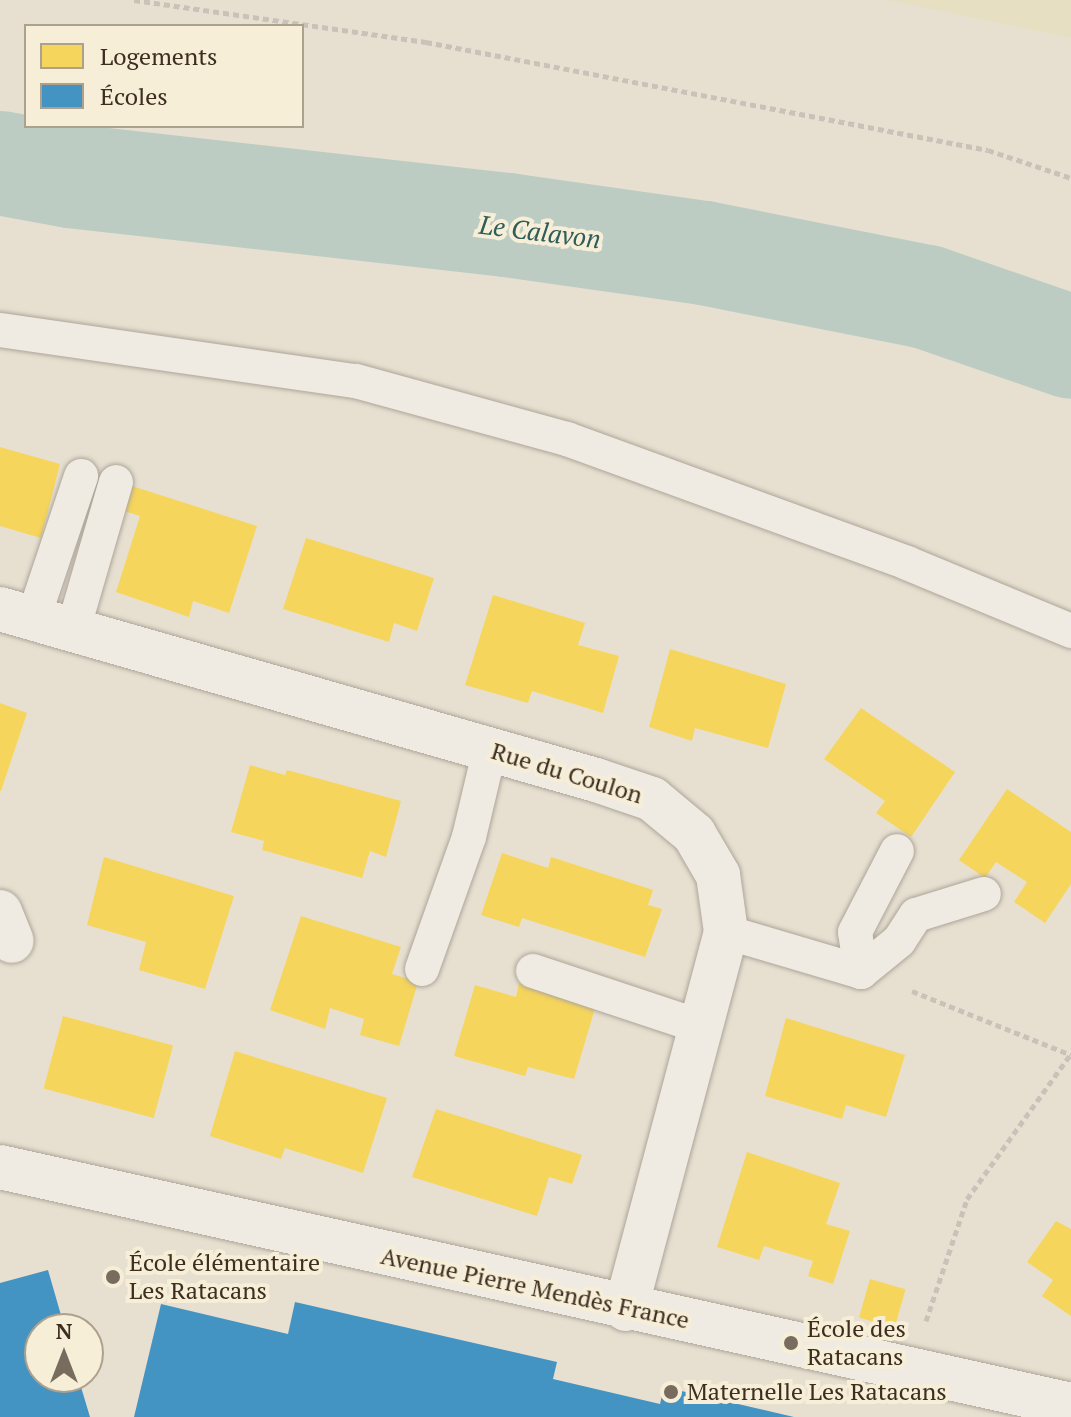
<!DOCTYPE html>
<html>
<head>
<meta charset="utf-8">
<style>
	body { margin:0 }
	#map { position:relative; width:1071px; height:1417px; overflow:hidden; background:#e7e0d1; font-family:"PT Serif",serif }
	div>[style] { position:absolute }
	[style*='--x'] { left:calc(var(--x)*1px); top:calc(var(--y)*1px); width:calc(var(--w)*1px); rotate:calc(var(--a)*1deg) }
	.farmland>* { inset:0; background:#e6dfc2 }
	.homes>* { inset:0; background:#f6d55c; transform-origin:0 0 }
	.schools>* { inset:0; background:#4393c3 }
	.river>* { height:104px; margin:-52px; padding:0 52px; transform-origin:52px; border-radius:52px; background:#bcccc2 }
	.path>* { height:5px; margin-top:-2.5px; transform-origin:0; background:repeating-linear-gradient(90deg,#c8c2b9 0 6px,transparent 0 10px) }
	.roads { filter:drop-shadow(0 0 2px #ada599) drop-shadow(0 0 2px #ada599) }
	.lane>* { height:34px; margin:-17px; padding:0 17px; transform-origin:17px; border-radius:17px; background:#efebe3 }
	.street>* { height:44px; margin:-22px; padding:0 22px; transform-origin:22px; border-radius:22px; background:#efebe3 }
	.dots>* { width:22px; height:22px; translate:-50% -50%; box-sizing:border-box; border:4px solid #f7eed8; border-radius:50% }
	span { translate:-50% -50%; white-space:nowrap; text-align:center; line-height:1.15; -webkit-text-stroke:8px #f7eed8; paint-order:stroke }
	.street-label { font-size:24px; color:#3d2e20 }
	.poi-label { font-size:24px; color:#3d2e20 }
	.left { translate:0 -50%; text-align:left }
	.water-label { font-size:26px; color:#2f5d5a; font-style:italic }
	.legend { position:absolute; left:24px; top:24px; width:280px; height:104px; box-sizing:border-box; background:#f7eed8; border:2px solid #ada18e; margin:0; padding:10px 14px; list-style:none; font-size:24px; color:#3d2e20 }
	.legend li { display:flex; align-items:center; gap:16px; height:40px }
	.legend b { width:40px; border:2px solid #ada18e }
	.north { position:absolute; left:24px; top:1313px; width:80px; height:80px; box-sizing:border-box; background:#f7eed8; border:2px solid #ada18e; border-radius:50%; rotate:0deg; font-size:22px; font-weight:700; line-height:32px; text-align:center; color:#3d2e20 }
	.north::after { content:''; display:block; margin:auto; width:28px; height:36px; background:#786c5e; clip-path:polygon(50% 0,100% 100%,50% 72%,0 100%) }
</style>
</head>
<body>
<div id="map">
	<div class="farmland">
		<div style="clip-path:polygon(887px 0,1071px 0,1071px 38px)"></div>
	</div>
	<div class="homes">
		<div style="clip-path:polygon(0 447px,60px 464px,41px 538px,0 526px)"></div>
		<div style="clip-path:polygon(132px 486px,257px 526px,229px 613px,193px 601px,189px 617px,116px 592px,140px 516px,121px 510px)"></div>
		<div style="clip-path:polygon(306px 538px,434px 578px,417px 631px,394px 623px,389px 642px,283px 609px)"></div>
		<div style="clip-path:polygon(493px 595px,585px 623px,578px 645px,619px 656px,603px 713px,532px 691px,528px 703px,465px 685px)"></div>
		<div style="clip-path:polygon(670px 649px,786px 684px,768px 748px,695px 728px,692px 741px,649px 727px)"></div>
		<div style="clip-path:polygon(0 703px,27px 713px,1px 791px,0 791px)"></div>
		<div style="clip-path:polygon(861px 708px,955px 772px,911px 837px,876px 813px,885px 801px,824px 759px)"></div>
		<div style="clip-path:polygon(250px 765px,285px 775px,287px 770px,401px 801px,386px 857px,370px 851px,362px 878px,262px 850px,264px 841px,231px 832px)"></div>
		<div style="clip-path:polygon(1007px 789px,1071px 832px,1071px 884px,1045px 923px,1014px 902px,1027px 882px,996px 862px,985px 878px,959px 860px)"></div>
		<div style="clip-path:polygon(502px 853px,548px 868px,551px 857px,653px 890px,648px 905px,662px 909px,645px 957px,522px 918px,519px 927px,481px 915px)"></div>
		<div style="clip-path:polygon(104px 857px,234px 896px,205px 989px,139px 970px,146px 942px,87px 925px)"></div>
		<div style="clip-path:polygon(301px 916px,401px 947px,392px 974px,418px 982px,399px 1046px,360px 1035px,364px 1019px,330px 1008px,325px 1029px,270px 1010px)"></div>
		<div style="clip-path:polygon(519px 983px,596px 1005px,574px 1079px,528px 1067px,525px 1076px,454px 1056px,475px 985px,516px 997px)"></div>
		<div style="left:63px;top:1016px;width:114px;height:75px;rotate:15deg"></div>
		<div style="clip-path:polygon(786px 1018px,905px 1055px,886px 1117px,846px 1105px,842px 1119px,765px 1096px)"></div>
		<div style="clip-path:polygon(235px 1051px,387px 1098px,363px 1173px,285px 1148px,281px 1159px,210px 1136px)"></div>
		<div style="clip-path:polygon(436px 1109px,582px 1155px,572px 1184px,549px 1177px,537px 1216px,412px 1177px)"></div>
		<div style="clip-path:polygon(747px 1152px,840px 1183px,826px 1224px,850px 1231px,833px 1284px,808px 1276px,813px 1261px,764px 1246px,759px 1260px,717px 1247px)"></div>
		<div style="clip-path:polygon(1056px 1221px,1071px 1229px,1071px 1316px,1042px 1296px,1053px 1280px,1027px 1262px)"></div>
		<div style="left:870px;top:1279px;width:37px;height:40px;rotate:16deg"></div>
	</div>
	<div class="schools">
		<div style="clip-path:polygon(48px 1270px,65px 1329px,40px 1329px,40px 1377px,78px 1377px,90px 1417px,0 1417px,0 1283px)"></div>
		<div style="clip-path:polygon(295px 1302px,557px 1362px,553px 1379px,660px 1404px,664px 1387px,794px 1417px,134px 1417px,161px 1304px,288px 1334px)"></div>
	</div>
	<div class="river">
		<div style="--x:0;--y:163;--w:71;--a:10.5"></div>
		<div style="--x:70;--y:176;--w:440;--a:6.4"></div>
		<div style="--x:507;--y:225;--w:199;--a:8.1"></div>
		<div style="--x:704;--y:253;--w:227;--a:11.2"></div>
		<div style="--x:927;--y:297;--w:152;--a:19.1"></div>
	</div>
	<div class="path">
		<div style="--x:134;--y:0;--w:295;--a:8.2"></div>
		<div style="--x:426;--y:42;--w:572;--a:10.88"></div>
		<div style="--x:988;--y:150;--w:88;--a:18.6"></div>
		<div style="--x:912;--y:991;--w:171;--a:21.9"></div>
		<div style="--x:926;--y:1321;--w:129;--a:-71.4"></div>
		<div style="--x:967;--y:1199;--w:178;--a:-54.4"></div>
	</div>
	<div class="roads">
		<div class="lane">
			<div style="--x:0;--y:330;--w:360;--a:8.2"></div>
			<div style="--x:356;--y:381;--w:219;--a:15.4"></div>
			<div style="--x:567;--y:439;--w:362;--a:20"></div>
			<div style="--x:907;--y:563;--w:178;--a:22.5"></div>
			<div style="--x:33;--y:619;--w:151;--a:-71.4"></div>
			<div style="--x:73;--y:630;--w:154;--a:-73.8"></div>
			<div style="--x:726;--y:932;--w:141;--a:16.5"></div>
			<div style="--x:861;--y:972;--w:40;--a:-98.5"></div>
			<div style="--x:855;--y:932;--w:91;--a:-62.6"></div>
			<div style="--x:422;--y:969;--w:140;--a:-70.4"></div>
			<div style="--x:469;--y:837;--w:90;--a:-76.6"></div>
			<div style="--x:533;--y:971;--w:177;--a:18.4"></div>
			<div style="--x:861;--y:972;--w:49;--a:-39.2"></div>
			<div style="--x:899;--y:941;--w:31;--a:-57"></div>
			<div style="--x:916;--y:915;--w:71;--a:-17.2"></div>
		</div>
		<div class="street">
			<div style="--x:0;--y:609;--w:620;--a:16.01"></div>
			<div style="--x:596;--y:780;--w:59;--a:18.7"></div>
			<div style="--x:652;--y:799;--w:55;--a:39.8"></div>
			<div style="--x:694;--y:834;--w:48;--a:59.7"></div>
			<div style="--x:718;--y:875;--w:58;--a:82"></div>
			<div style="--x:726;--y:932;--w:390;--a:104.9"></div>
			<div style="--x:0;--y:912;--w:31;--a:68"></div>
			<div style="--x:0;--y:1167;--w:1097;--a:12.53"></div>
		</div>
	</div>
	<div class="dots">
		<div style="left:113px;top:1277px;background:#786c5e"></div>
		<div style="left:791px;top:1343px;background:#786c5e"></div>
		<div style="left:671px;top:1392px;background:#786c5e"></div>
	</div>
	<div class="street-label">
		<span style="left:567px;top:773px;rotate:17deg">Rue du Coulon</span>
		<span style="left:535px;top:1288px;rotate:12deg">Avenue Pierre Mendès France</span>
	</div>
	<div class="poi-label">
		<span class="left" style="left:129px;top:1277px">École élémentaire<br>Les Ratacans</span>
		<span class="left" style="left:807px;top:1343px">École des<br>Ratacans</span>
		<span class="left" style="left:687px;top:1392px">Maternelle Les Ratacans</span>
	</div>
	<div class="water-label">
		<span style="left:540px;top:232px;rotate:7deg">Le Calavon</span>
	</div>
	<ul class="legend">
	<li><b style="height:22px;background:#f6d55c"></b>Logements</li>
	<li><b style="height:22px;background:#4393c3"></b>Écoles</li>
	</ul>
	<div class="north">N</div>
</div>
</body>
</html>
